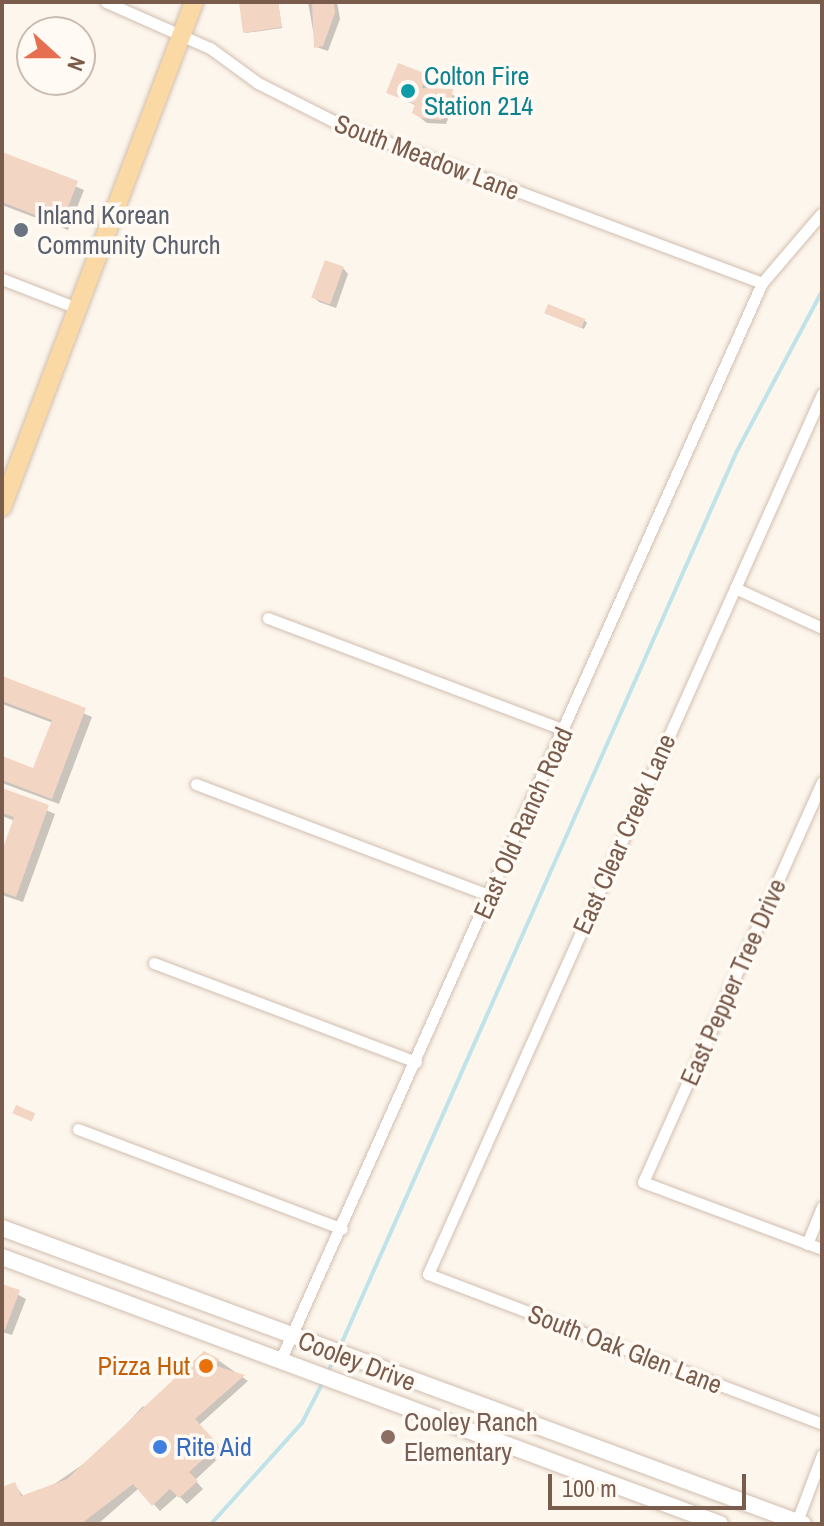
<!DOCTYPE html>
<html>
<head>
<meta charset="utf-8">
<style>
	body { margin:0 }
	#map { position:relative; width:824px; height:1526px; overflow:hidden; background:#fdf6ec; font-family:"Archivo Narrow",sans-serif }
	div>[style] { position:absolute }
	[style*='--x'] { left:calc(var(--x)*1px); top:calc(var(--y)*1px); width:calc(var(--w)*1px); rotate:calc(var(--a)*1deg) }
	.shadow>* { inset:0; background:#0003 }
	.stream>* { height:4px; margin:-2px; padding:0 2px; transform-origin:2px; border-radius:2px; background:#bfe3e8 }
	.building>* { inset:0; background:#f3d5c3; transform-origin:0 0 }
	.roads { filter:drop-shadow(0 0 2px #d1beb0) drop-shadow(0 0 2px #d1beb0) }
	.street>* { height:11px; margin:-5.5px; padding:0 5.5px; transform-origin:5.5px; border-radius:5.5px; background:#fff }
	.secondary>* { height:16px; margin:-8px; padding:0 8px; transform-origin:8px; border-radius:8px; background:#fff }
	.primary>* { height:18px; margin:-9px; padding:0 9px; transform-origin:9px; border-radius:9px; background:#fbd9a5 }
	.dots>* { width:22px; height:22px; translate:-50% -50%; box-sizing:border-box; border:4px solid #fffaf3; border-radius:50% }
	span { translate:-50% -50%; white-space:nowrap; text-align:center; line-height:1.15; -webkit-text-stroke:7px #fffaf3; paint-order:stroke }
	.culture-label { font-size:26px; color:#0d838f }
	.left { translate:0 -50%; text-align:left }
	.street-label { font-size:26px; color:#7a5c4d }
	.worship-label { font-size:26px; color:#5b616d }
	.food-label { font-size:26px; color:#c56008 }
	.right { translate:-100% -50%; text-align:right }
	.education-label { font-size:26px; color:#785e54 }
	.shop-label { font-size:26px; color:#366cbe }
	.frame { position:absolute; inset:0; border:4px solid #7a5c4d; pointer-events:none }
	.north { position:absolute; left:16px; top:16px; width:80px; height:80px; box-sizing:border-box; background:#fffaf3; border:2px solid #cabbb1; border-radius:50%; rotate:111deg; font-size:22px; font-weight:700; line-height:32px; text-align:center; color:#7a5c4d }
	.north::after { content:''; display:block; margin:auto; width:28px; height:36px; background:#e76f51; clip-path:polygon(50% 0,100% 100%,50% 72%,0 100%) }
	.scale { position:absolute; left:548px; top:1474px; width:198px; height:36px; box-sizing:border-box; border:4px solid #7a5c4d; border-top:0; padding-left:10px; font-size:24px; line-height:28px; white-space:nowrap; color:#7a5c4d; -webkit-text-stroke:6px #fffaf3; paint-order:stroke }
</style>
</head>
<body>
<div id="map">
	<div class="shadow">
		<div style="clip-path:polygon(241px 2px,278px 2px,282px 28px,246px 33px)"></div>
		<div style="clip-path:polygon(308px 2px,337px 2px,340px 19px,328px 51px,316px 47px)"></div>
		<div style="clip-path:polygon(426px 76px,428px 90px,457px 96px,446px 124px,427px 123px,414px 113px,417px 106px,388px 92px)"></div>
		<div style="clip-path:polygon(2px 154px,84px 190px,68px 230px,2px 205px)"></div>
		<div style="clip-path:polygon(343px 268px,348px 274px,336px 308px,319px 302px,313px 297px)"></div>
		<div style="clip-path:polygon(547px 312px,584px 320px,587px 323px,584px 329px)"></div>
		<div style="clip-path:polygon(2px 678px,92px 717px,59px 804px,2px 783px,2px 758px,35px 771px,53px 723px,2px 704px)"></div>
		<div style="clip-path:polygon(2px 790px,55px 814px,23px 902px,2px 895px,2px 856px,15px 821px,2px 816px)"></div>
		<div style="clip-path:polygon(2px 1286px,26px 1299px,12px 1335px,2px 1332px)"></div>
		<div style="clip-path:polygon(218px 1360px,248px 1381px,199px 1425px,224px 1453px,195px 1480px,203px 1489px,187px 1504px,178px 1495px,160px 1511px,139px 1488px,98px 1524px,2px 1524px,2px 1490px,14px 1484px,24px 1497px,50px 1487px,101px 1452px,143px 1406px,147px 1411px)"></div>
	</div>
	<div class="stream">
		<div style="--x:339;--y:1349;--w:982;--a:-66.1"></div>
		<div style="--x:737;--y:451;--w:181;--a:-62"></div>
		<div style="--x:327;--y:1374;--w:19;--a:-65"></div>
		<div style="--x:211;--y:1524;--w:136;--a:-48"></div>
		<div style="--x:302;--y:1423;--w:46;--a:-62.9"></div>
	</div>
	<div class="building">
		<div style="clip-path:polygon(239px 2px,278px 2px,282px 27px,243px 33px)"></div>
		<div style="clip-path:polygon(312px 2px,334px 2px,335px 13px,323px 46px,314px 48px)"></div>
		<div style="clip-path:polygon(398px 63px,427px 74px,422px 88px,453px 89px,450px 112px,441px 120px,421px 118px,412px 113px,415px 104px,386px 93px)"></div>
		<div style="clip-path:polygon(2px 152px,78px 181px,61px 225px,2px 202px)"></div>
		<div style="left:325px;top:260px;width:20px;height:40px;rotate:20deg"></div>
		<div style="left:548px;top:304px;width:40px;height:10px;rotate:22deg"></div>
		<div style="clip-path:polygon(2px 676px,86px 708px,52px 799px,2px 780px,2px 756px,33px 768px,52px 720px,2px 701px)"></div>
		<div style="clip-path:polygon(2px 788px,49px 805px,16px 897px,2px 892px,2px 851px,14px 817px,2px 813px)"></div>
		<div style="left:16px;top:1105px;width:21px;height:9px;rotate:23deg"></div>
		<div style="clip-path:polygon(2px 1284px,20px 1290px,5px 1330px,2px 1328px)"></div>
		<div style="clip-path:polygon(204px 1351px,219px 1359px,216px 1366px,245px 1375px,195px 1419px,219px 1445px,189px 1472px,198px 1481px,179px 1498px,170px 1489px,152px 1506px,133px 1484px,81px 1524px,2px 1524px,2px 1487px,15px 1482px,21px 1496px,67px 1479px)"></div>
	</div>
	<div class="roads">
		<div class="street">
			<div style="--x:106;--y:2;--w:114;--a:23.9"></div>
			<div style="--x:210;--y:48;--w:59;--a:36.1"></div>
			<div style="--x:258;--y:83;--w:91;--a:26.8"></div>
			<div style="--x:339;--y:124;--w:452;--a:20.6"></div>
			<div style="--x:2;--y:279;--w:80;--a:21.1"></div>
			<div style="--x:822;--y:394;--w:964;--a:114.12"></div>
			<div style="--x:428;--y:1274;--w:422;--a:20.8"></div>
			<div style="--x:735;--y:588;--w:96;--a:24.7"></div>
			<div style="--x:268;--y:618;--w:316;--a:20.7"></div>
			<div style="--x:822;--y:782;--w:438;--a:114.1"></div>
			<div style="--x:643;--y:1182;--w:191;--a:20.5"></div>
			<div style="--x:196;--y:784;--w:316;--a:20.8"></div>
			<div style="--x:154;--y:963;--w:280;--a:20.7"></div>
			<div style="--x:78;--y:1129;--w:282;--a:20.7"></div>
			<div style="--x:807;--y:1244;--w:40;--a:-68"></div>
			<div style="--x:280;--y:1361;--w:1181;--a:-65.91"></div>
			<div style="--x:762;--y:283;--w:91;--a:-49.5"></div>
			<div style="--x:796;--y:1524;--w:74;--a:-69.4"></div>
		</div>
		<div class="secondary">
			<div style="--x:2;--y:1228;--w:854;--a:20.28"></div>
			<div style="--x:2;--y:1257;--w:766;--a:20.4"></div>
		</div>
		<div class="primary">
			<div style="--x:2;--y:507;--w:540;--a:-69.18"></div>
		</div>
	</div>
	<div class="dots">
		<div style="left:408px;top:91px;background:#0f9aa8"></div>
		<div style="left:21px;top:230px;background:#6b7280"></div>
		<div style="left:206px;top:1366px;background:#e8710a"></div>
		<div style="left:388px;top:1437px;background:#8d6e63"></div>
		<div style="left:160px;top:1447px;background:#3f7fe0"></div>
	</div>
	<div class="culture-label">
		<span class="left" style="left:424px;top:91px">Colton Fire<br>Station 214</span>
	</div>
	<div class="street-label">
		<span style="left:427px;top:157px;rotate:21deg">South Meadow Lane</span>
		<span style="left:523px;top:823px;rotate:-66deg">East Old Ranch Road</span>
		<span style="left:624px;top:834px;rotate:-66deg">East Clear Creek Lane</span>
		<span style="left:733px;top:982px;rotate:-66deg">East Pepper Tree Drive</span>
		<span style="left:625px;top:1349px;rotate:21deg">South Oak Glen Lane</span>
		<span style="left:357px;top:1361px;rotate:21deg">Cooley Drive</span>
	</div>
	<div class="worship-label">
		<span class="left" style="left:37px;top:230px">Inland Korean<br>Community Church</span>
	</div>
	<div class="food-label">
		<span class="right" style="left:190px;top:1366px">Pizza Hut</span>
	</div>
	<div class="education-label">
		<span class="left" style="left:404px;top:1437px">Cooley Ranch<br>Elementary</span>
	</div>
	<div class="shop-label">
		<span class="left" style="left:176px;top:1447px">Rite Aid</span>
	</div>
	<div class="frame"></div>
	<div class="north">N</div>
	<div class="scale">100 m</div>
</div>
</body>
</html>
